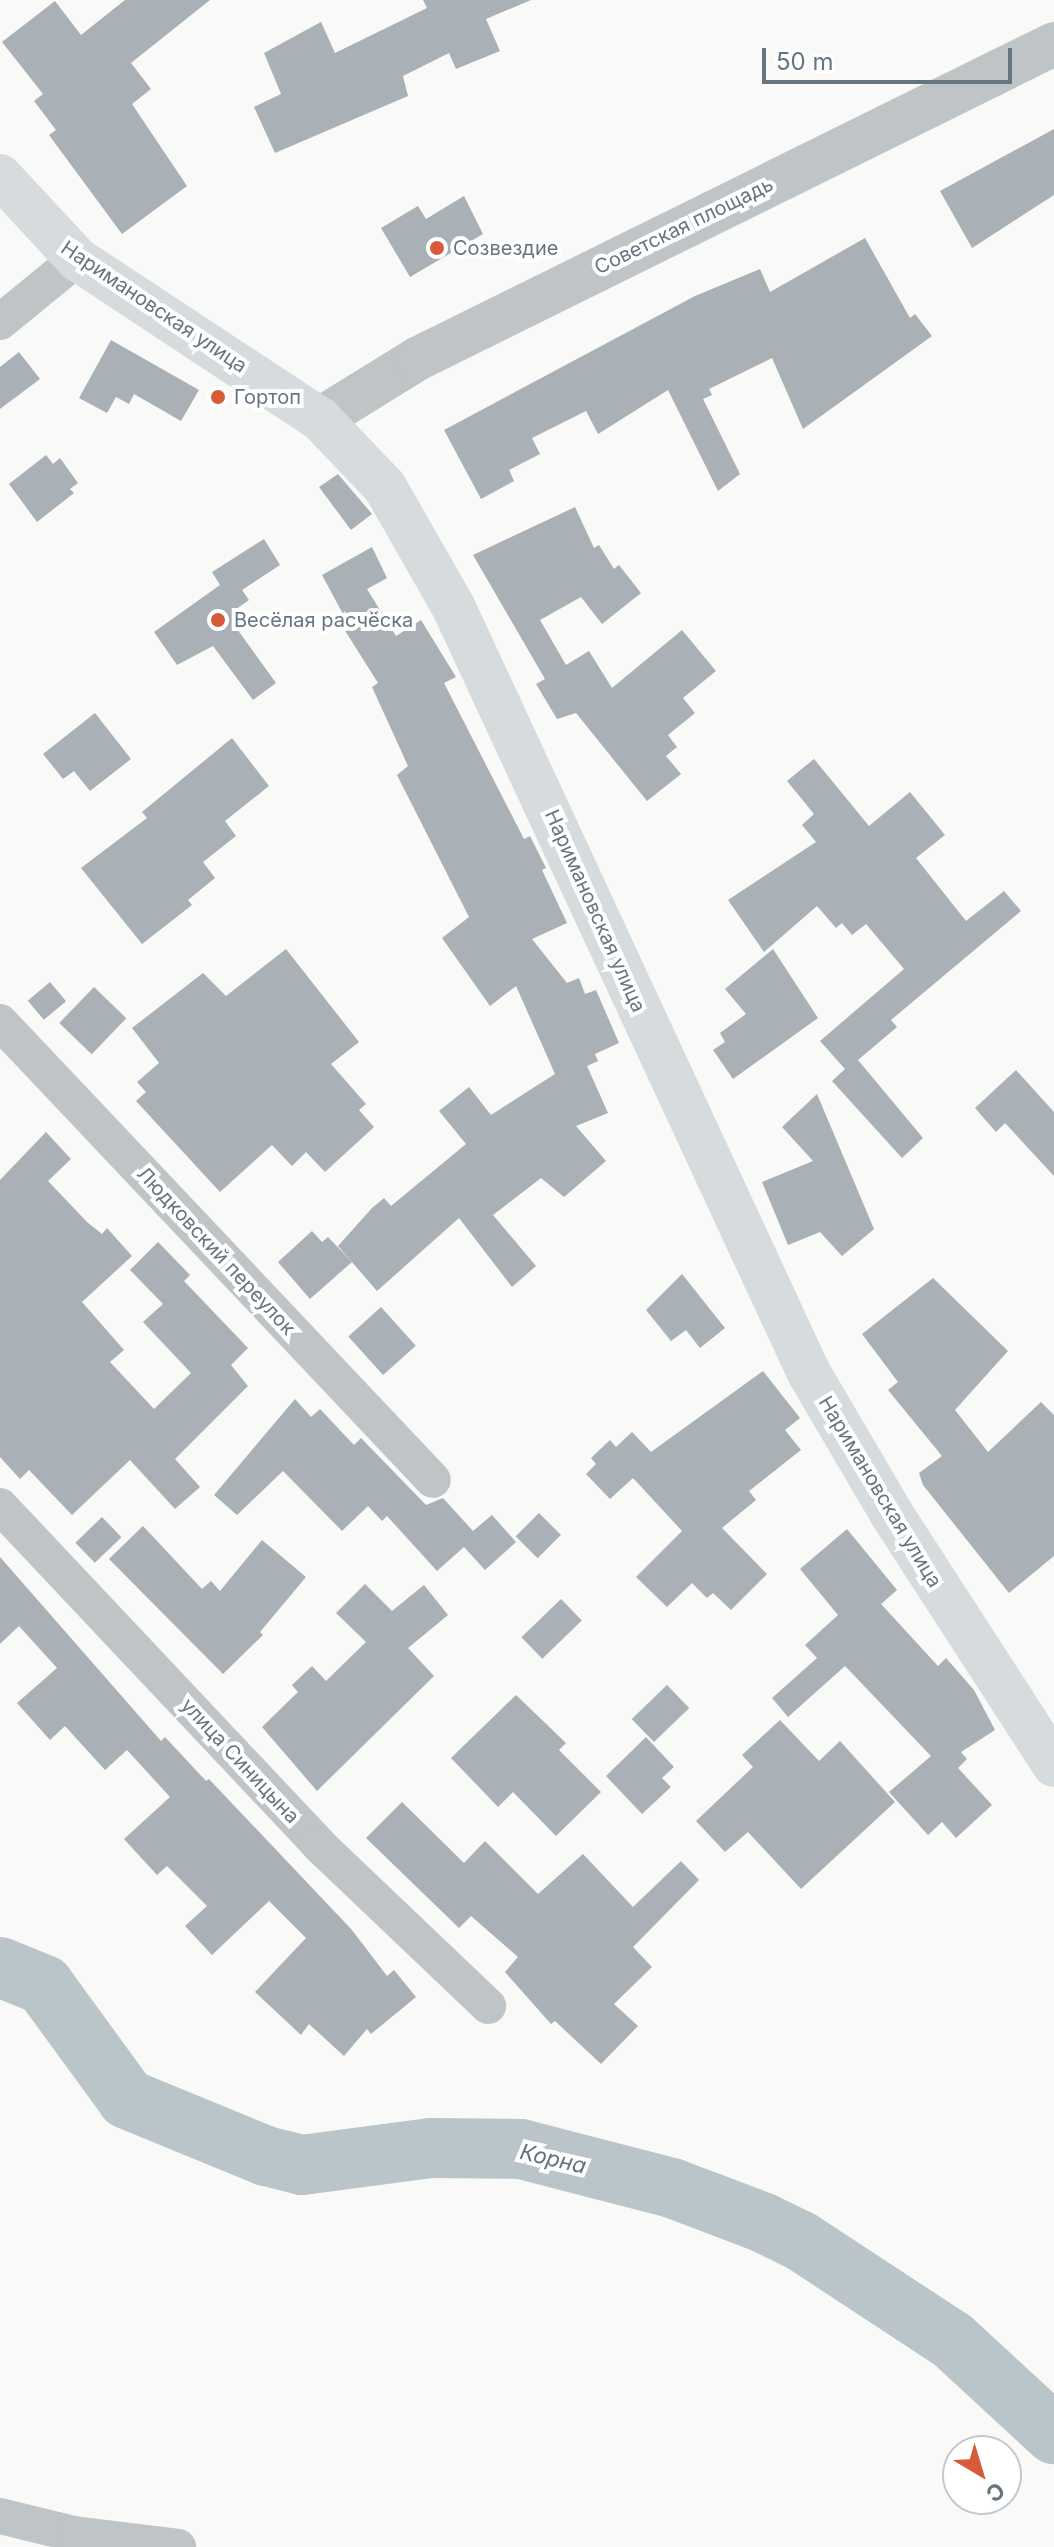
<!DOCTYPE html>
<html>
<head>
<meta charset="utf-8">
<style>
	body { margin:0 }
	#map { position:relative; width:1054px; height:2547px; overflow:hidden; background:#f9f9f8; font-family:Inter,sans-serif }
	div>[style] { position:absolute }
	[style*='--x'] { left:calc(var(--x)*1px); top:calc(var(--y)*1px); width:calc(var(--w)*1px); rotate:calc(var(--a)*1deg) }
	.river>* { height:60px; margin:-30px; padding:0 30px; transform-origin:30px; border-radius:30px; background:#bac5c9 }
	.building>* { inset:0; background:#a9b0b6; transform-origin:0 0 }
	.minor>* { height:36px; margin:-18px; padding:0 18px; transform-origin:18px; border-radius:18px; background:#bfc4c7 }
	.tertiary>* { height:44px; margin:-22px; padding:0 22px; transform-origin:22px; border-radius:22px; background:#bfc4c7 }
	.primary>* { height:44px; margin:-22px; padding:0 22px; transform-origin:22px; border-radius:22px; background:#d6dbde }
	.dots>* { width:22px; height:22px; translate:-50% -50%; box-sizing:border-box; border:4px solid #fff; border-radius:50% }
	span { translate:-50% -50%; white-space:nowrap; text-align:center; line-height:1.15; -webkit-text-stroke:8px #fff; paint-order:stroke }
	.street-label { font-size:20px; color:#667680 }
	.poi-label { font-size:20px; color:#667680 }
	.left { translate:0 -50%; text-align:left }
	.water-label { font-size:22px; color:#61747a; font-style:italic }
	.north { position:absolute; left:942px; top:2435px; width:80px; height:80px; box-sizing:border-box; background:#fff; border:2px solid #c2c8cc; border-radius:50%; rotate:142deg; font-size:22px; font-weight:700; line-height:32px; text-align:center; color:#667680 }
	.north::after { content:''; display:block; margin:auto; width:28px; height:36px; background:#d75a3a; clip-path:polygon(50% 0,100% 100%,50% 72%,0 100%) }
	.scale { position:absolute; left:762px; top:48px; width:250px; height:36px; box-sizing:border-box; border:4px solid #667680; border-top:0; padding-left:10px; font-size:24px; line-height:28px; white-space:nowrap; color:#667680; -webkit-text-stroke:6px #fff; paint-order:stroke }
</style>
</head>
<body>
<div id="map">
	<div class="river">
		<div style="--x:0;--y:1967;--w:48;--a:22.2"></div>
		<div style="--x:44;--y:1985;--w:141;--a:53.9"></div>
		<div style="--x:127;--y:2099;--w:150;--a:22.3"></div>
		<div style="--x:266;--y:2156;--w:37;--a:14"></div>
		<div style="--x:302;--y:2165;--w:130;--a:-7.5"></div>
		<div style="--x:431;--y:2148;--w:90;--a:0.6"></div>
		<div style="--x:521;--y:2149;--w:156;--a:14.5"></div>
		<div style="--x:672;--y:2188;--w:98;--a:20.8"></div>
		<div style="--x:764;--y:2223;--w:41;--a:25.9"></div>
		<div style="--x:801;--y:2241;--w:181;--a:33.3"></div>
		<div style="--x:952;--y:2340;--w:139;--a:42.7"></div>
	</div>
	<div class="building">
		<div style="clip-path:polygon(125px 0,210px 0,131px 63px,151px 89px,132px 104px,187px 186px,122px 234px,49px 135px,56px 130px,34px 101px,43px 94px,2px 42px,55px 1px,81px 35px)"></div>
		<div style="clip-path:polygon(423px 0,531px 0,486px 19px,500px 51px,456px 69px,449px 53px,403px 76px,408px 96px,275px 153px,254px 107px,281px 94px,264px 53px,321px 22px,335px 53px,427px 8px)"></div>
		<div style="clip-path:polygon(1054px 129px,1054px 195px,972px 248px,940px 191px)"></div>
		<div style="clip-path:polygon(464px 196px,483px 234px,410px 277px,381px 228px,418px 206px,426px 219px)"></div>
		<div style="clip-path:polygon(865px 238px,910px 318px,915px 314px,932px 336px,803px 429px,772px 358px,709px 389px,712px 395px,703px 399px,740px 474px,718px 491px,668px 390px,598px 434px,586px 411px,532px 438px,540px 454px,509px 470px,514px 481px,481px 499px,444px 430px,695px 296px,760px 269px,770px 292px)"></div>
		<div style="clip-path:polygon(111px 340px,199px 390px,181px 421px,134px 394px,129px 404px,116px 397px,107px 413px,79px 398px)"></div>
		<div style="clip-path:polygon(19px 352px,40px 379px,0 409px,0 367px)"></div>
		<div style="clip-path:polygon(46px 455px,53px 464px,60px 458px,78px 483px,70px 489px,74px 493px,37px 522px,9px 484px)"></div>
		<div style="clip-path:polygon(338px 474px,372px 514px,351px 530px,319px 487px)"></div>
		<div style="clip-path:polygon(575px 507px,594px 548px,599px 545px,614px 569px,619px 565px,641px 593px,602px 624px,581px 597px,540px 620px,566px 665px,589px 651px,612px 688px,682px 630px,716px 671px,683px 698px,695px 713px,668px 735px,677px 747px,666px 756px,681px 774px,647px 801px,576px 713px,557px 719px,536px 684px,545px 679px,473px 555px)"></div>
		<div style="clip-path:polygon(264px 539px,280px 565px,242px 590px,249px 600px,232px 612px,241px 626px,237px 629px,276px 683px,253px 700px,213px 646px,177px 665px,154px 632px,220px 585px,212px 572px)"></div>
		<div style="clip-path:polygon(372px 547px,387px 578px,367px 589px,396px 636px,421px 620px,456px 677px,444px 683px,524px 839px,530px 836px,546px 868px,542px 870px,567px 923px,532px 939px,567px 983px,579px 978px,585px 994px,596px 990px,619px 1043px,595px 1054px,598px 1061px,587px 1066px,608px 1113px,576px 1126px,606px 1161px,564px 1197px,541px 1178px,493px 1215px,536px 1266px,512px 1287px,459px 1218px,377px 1291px,338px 1246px,372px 1208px,384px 1198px,391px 1206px,466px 1144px,439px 1111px,469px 1087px,491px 1115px,555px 1074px,516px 986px,490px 1006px,442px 938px,469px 917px,397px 775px,408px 766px,372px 687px,378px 683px,337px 618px,343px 614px,322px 575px)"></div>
		<div style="clip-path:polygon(95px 713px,131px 759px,90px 791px,74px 771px,63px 779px,43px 754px)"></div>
		<div style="clip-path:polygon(232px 738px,269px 786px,225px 821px,236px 836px,203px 862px,215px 878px,188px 900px,192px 905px,142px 944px,81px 868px,147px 818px,142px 812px)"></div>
		<div style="clip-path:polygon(814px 759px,869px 826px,910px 792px,945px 835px,916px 858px,966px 921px,1004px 891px,1021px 911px,891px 1020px,897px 1027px,858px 1060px,923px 1138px,902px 1158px,832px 1081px,845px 1069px,820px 1041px,904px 969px,866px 924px,852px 935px,842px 923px,836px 928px,817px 906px,764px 952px,728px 900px,816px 842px,802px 825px,814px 814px,787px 781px)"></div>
		<div style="clip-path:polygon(286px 949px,359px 1042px,331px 1064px,366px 1104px,359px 1110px,374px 1127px,325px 1172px,306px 1152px,292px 1166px,272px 1145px,220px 1192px,136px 1101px,146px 1092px,137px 1082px,159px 1063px,132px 1028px,203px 973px,226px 996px)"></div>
		<div style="clip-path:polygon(773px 949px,818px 1018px,733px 1079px,713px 1050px,725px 1042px,720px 1033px,746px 1014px,725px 989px)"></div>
		<div style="left:50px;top:982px;width:25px;height:29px;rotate:50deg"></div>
		<div style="left:94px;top:987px;width:45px;height:50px;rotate:44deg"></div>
		<div style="clip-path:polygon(1016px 1070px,1054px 1112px,1054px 1176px,1005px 1123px,996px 1132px,975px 1108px)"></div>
		<div style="clip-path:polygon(817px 1094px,874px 1229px,842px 1256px,820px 1232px,788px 1245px,762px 1182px,813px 1161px,782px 1127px)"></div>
		<div style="clip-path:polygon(46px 1132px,71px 1159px,48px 1181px,87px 1222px,102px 1234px,107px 1228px,132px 1256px,82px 1302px,124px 1350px,110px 1362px,154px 1409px,191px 1373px,143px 1322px,163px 1304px,130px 1270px,158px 1242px,190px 1275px,184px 1281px,248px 1348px,231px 1365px,248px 1386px,175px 1459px,200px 1487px,175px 1509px,130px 1460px,72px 1515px,29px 1470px,20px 1479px,0 1457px,0 1180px)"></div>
		<div style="clip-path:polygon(312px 1231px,322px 1242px,328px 1237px,352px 1262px,310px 1299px,278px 1262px)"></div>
		<div style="clip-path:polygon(682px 1274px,725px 1328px,700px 1348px,686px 1330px,671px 1341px,646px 1310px)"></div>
		<div style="clip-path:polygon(933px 1278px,1008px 1351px,955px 1410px,988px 1452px,1041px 1402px,1054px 1415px,1054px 1556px,1009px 1593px,923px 1485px,919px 1473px,942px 1456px,888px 1390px,898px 1382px,862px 1334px)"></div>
		<div style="left:381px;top:1307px;width:52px;height:44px;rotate:48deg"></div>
		<div style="clip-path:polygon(763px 1371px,800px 1418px,785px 1430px,801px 1450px,749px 1491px,756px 1500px,722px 1528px,767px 1574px,731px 1610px,713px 1593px,707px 1598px,692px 1583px,667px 1607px,636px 1577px,682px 1531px,633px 1478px,610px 1499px,586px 1474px,596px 1464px,591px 1458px,610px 1440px,616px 1447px,632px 1432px,651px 1452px)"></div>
		<div style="clip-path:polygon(295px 1399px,311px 1417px,320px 1409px,354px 1445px,361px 1438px,426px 1505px,443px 1498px,473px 1531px,492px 1515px,516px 1542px,485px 1570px,464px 1547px,437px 1571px,387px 1516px,382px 1521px,368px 1506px,342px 1531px,283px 1471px,237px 1515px,214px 1495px)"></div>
		<div style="left:539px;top:1513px;width:31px;height:33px;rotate:45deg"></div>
		<div style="left:102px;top:1517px;width:28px;height:37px;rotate:46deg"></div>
		<div style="clip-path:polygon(143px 1526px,202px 1589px,211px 1581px,220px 1591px,262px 1540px,306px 1577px,260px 1632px,263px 1635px,223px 1674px,109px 1559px)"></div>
		<div style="clip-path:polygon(847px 1529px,897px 1590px,881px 1604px,938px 1666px,946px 1658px,974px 1690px,995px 1730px,961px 1752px,967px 1759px,958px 1768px,992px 1805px,956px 1838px,942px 1822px,928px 1835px,889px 1792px,931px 1756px,845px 1666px,788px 1717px,772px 1698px,817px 1658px,805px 1645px,838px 1615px,800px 1569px)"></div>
		<div style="clip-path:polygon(0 1557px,161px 1741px,165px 1737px,206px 1781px,209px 1779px,352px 1930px,387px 1976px,394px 1970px,416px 1997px,371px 2034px,367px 2029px,344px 2056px,309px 2024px,301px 2035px,255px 1992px,306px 1938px,269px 1901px,212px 1955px,185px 1926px,207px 1906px,167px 1866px,157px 1875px,124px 1839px,170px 1797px,127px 1750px,105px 1770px,65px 1726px,50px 1740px,17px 1703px,57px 1668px,19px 1626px,0 1644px)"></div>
		<div style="clip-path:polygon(365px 1584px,392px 1611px,424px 1585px,448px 1615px,408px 1648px,434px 1676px,317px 1791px,262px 1727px,298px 1692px,292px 1685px,312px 1666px,326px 1681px,366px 1642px,336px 1613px)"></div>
		<div style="left:561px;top:1599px;width:30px;height:55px;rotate:46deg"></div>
		<div style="left:667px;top:1685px;width:32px;height:49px;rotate:46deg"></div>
		<div style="clip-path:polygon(516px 1695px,566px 1743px,559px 1750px,601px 1792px,556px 1836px,513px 1792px,498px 1807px,451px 1758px)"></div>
		<div style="clip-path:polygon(780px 1720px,819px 1761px,840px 1741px,895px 1802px,801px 1889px,748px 1832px,725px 1852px,696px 1821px,753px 1767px,742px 1755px)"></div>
		<div style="clip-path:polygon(646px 1737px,674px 1767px,662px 1778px,671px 1787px,642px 1814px,606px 1776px)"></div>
		<div style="clip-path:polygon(402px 1802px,464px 1863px,485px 1841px,538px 1894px,583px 1854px,633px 1907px,681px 1861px,699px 1880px,633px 1947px,652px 1967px,614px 2004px,638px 2026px,601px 2064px,555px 2021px,551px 2024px,505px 1972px,518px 1957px,471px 1916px,459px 1928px,366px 1838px)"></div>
	</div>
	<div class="minor">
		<div style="--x:0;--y:322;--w:99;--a:-39.3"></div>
		<div style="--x:0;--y:1022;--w:630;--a:46.61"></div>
		<div style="--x:0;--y:1506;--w:464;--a:46.7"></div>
		<div style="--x:318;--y:1844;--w:235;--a:43.6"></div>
		<div style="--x:0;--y:2516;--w:76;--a:13.7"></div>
		<div style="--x:74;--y:2534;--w:105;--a:7.1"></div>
	</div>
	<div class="tertiary">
		<div style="--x:320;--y:419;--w:114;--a:-31.7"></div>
		<div style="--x:417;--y:359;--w:711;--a:-26.31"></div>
	</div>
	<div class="primary">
		<div style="--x:0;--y:176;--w:113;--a:47.1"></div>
		<div style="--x:77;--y:259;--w:291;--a:33.4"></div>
		<div style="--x:320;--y:419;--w:94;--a:46.3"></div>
		<div style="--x:385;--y:487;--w:139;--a:60.3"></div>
		<div style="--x:454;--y:608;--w:843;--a:65.11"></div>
		<div style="--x:809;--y:1373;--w:162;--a:59.6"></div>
		<div style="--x:891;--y:1513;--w:300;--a:57.1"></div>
	</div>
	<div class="dots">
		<div style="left:437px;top:248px;background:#d75a3a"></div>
		<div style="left:218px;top:397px;background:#d75a3a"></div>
		<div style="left:218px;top:620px;background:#d75a3a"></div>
	</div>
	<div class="street-label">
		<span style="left:684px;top:226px;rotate:-26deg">Советская площадь</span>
		<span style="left:154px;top:307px;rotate:34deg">Наримановская улица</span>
		<span style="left:595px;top:911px;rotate:66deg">Наримановская улица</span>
		<span style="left:216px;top:1251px;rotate:47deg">Людковский переулок</span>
		<span style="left:880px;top:1492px;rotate:59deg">Наримановская улица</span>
		<span style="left:240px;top:1761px;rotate:47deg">улица Синицына</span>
	</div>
	<div class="poi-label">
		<span class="left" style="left:453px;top:248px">Созвездие</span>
		<span class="left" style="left:234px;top:397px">Гортоп</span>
		<span class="left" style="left:234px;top:620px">Весёлая расчёска</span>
	</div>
	<div class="water-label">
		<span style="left:553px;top:2159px;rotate:13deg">Корна</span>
	</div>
	<div class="north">С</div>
	<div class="scale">50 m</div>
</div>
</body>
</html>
